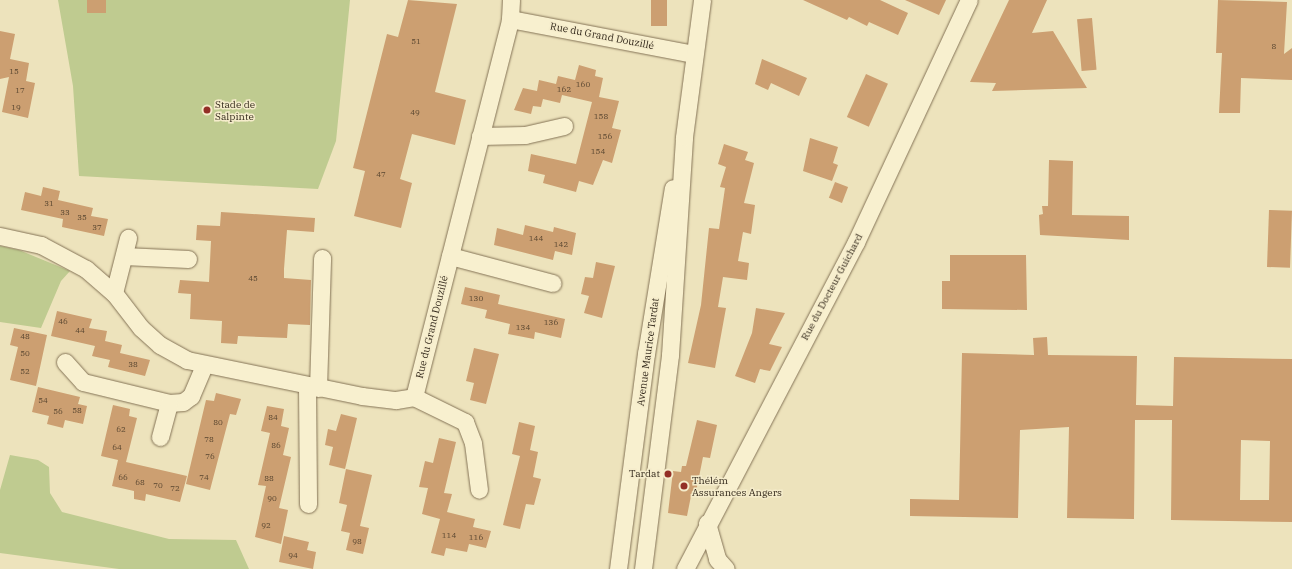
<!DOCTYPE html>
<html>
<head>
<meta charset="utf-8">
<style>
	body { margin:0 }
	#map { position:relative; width:1292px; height:569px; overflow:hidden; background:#ede3bc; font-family:"IBM Plex Serif",serif }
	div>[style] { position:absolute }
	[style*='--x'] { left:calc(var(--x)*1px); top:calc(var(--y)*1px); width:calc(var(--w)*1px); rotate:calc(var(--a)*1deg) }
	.green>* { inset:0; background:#bfcb90 }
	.building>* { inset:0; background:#cc9f71; transform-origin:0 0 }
	.roads { filter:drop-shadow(0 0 1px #847356) drop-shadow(0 0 1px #847356) }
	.minor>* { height:17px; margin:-8.5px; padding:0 8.5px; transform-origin:8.5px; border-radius:8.5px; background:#f8f0cf }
	.dots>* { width:11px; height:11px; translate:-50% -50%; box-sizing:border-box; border:2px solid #f5eccb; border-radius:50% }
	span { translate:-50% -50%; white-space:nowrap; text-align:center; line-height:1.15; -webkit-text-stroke:3px #f5eccb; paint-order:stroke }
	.number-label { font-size:8px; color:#594630 }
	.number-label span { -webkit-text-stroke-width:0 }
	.street-label { font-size:10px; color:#33291b }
	.poi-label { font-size:10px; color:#33291b }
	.left { translate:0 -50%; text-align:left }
	.right { translate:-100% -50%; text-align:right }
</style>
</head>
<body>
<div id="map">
	<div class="green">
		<div style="clip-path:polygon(58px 0,350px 0,336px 141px,318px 189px,79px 176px,73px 86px)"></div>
		<div style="clip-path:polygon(0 246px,19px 250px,70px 271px,61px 281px,41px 328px,0 322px)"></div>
		<div style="clip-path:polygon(10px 455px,38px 460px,49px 467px,50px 493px,62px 512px,169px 539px,236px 540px,249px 569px,119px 569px,0 553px,0 490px)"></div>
	</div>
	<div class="building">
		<div style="left:87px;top:0;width:19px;height:13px"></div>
		<div style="clip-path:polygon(408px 0,457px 4px,435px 92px,466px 100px,455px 145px,412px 134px,400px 179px,412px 183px,401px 228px,354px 216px,365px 171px,353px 168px,387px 34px,398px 37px)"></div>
		<div style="left:651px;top:0;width:16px;height:26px"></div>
		<div style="clip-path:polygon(803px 0,880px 0,908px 13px,898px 35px,869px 22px,867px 26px,849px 17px,847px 20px)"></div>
		<div style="clip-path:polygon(905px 0,946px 0,939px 15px)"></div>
		<div style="clip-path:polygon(1009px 0,1047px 0,1032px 33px,1053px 31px,1087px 88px,992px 91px,996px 83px,970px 82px)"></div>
		<div style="clip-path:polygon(1218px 0,1287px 2px,1284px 54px,1292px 48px,1292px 80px,1241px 78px,1240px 113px,1219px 113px,1222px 53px,1216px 53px)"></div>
		<div style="left:1092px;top:18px;width:52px;height:15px;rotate:85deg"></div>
		<div style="clip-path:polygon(0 31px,15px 34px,10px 59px,29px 63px,26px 81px,35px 83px,28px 118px,2px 112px,9px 77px,0 79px)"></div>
		<div style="clip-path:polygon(762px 59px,807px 78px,799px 96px,771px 83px,768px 90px,755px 84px)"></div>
		<div style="clip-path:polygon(579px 65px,596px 70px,595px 76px,603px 78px,599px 97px,619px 101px,612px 128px,621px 130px,612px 163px,603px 160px,593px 185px,579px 181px,576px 192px,543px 183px,545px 175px,528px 171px,531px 154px,576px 164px,592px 102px,562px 95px,560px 103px,543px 99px,541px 107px,533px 106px,531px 114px,514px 110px,523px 88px,537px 91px,539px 80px,556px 84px,558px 76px,575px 80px)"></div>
		<div style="left:866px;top:74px;width:24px;height:47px;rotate:24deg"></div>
		<div style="clip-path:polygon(810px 138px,838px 147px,833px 163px,838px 165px,832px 181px,803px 171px)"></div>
		<div style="clip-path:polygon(724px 144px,748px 152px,745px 160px,754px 163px,744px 203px,755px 205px,751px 234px,743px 232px,738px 261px,749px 263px,747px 280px,723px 277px,718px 307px,726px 308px,715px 368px,688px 363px,701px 305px,709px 228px,719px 229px,725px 188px,720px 187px,726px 167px,718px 164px)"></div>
		<div style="clip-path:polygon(1049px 160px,1073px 161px,1072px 215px,1129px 216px,1129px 240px,1040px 235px,1039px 215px,1043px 214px,1042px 206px,1048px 206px)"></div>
		<div style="left:835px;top:182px;width:14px;height:17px;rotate:21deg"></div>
		<div style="clip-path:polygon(43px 187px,60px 191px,58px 200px,93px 208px,91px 216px,108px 219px,104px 236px,62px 227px,63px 219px,21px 210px,25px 192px,41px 196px)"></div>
		<div style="left:1269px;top:210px;width:23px;height:57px;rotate:2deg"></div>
		<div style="clip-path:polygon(221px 212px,315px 218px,314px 232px,287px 230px,284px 269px,284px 278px,311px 280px,310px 325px,288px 324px,287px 338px,238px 336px,237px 344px,221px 343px,222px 321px,190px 319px,191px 294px,178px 293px,180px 280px,209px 282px,211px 241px,196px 240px,197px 225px,220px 226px)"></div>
		<div style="clip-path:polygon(525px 225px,553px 232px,554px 227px,576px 233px,572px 255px,555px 251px,553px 260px,494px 245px,497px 228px,523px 235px)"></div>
		<div style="clip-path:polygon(950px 255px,1026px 255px,1027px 310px,942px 309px,942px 281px,950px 281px)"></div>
		<div style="clip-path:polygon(596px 262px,615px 266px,602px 318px,584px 313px,589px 296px,581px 294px,585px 277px,593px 278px)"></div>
		<div style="clip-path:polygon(465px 287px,500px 295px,498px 304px,565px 319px,561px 338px,535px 332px,534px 339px,508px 334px,510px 324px,485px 318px,487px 310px,461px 304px)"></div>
		<div style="clip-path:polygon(756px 308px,785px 313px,769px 344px,782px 347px,770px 371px,760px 369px,755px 383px,735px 376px,752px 333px)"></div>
		<div style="clip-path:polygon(57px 311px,92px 319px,89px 328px,107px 331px,105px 341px,122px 345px,120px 353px,150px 360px,145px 376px,108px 367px,110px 360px,92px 356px,95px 346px,51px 336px)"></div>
		<div style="clip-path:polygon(14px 328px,47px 335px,36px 386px,10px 380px,18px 347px,10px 345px)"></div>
		<div style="clip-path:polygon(evenodd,1047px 337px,1048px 355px,1137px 356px,1136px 405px,1173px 406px,1174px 357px,1292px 359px,1292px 522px,1171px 520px,1172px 420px,1135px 420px,1134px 519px,1067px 518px,1069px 427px,1020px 430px,1018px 518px,910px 516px,910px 499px,959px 500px,962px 353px,1034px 355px,1033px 338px,1047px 337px,1241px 440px,1270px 441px,1269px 500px,1240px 500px,1241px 440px)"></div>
		<div style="clip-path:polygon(474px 348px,499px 354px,486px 404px,470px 400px,474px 383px,466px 381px)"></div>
		<div style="clip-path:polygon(38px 387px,80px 397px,78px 404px,87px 406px,83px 424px,65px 420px,63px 428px,47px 424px,49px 416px,32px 412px)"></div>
		<div style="clip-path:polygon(216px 393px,241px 399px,236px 415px,230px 414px,210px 490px,186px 484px,206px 400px,214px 401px)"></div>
		<div style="clip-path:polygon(113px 405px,130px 409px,129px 416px,137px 418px,126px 462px,187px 476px,180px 502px,146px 494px,145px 501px,134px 499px,134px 491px,112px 486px,118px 460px,101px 456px)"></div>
		<div style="clip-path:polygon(267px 406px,284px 409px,281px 426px,289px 428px,283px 455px,291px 457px,279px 508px,288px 510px,281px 544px,255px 537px,266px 486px,258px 485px,270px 433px,261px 431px)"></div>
		<div style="clip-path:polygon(341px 414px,357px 418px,345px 469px,329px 465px,333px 447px,325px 445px,328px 429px,336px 431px)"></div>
		<div style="clip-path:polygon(697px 420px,717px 425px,710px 458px,703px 457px,696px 492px,692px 491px,687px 516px,668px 513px,673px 471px,681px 472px,682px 466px,686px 466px)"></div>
		<div style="clip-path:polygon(519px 422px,535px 426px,530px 450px,538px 452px,533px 477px,541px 479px,534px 505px,526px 504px,520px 529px,503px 525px,520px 456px,512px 454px)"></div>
		<div style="clip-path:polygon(439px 438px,456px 442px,444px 493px,452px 494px,447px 512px,475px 519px,473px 527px,491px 531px,486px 548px,469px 544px,467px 552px,446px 548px,444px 556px,431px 553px,440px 519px,422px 514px,428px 488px,419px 487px,425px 461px,433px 463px)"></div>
		<div style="clip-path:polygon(346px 469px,372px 475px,360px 526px,369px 528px,363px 554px,346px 550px,350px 533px,341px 531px,347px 505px,339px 503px)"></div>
		<div style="clip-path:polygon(284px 536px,309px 542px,307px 550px,316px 552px,313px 569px,279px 562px)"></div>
	</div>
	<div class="roads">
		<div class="minor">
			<div style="--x:510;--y:19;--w:19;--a:-87"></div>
			<div style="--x:480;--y:136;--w:45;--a:-1.3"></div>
			<div style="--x:525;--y:135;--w:40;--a:-13"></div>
			<div style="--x:0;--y:236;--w:42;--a:12.4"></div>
			<div style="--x:41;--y:245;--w:51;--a:28.1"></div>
			<div style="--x:86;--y:269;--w:37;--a:41"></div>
			<div style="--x:114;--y:293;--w:44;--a:52.4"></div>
			<div style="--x:141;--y:328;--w:25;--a:42"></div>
			<div style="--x:160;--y:345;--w:31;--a:29"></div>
			<div style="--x:187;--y:360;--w:179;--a:11.6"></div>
			<div style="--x:362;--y:396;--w:34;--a:7"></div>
			<div style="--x:396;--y:400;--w:18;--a:-9"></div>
			<div style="--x:414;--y:397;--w:390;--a:-75.7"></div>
			<div style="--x:510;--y:19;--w:187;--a:10.8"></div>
			<div style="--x:124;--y:256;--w:64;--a:2.7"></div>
			<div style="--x:450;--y:256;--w:106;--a:14.8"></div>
			<div style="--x:114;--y:293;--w:57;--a:-75.7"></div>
			<div style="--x:65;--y:362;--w:27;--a:48"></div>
			<div style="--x:83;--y:382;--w:89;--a:13.7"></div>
			<div style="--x:169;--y:403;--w:14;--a:-4"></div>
			<div style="--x:183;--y:402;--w:10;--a:-37"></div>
			<div style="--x:191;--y:396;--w:34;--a:-67"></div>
			<div style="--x:307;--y:386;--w:118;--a:89.5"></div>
			<div style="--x:318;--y:388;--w:130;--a:-88.2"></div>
			<div style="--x:414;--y:397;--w:57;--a:26.1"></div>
			<div style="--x:465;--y:422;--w:22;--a:69"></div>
			<div style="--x:473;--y:443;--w:47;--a:82.7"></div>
			<div style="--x:160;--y:437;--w:35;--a:-75"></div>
			<div style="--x:707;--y:523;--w:37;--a:74"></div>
			<div style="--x:717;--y:559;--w:13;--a:48"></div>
			<div style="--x:618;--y:569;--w:217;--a:-82.6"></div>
			<div style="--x:646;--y:354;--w:168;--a:-80.8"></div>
			<div style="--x:643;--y:569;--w:216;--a:-82.8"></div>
			<div style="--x:670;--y:355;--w:218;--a:-86.3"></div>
			<div style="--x:684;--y:137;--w:138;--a:-82.5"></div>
			<div style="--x:685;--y:569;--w:369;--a:-62.4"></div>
			<div style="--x:856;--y:242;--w:267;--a:-65"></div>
		</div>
	</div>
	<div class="dots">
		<div style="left:207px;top:110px;background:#932f26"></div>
		<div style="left:668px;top:474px;background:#932f26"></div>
		<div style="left:684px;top:486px;background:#932f26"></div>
	</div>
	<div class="number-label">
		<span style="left:416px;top:42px">51</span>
		<span style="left:1274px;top:47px">8</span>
		<span style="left:14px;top:72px">15</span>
		<span style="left:583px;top:85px">160</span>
		<span style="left:564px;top:90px">162</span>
		<span style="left:20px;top:91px">17</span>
		<span style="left:16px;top:108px">19</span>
		<span style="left:415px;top:113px">49</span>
		<span style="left:601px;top:117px">158</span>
		<span style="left:605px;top:137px">156</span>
		<span style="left:598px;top:152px">154</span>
		<span style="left:381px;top:175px">47</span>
		<span style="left:49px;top:204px">31</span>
		<span style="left:65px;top:213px">33</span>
		<span style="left:82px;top:218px">35</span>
		<span style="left:97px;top:228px">37</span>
		<span style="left:536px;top:239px">144</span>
		<span style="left:561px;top:245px">142</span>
		<span style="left:253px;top:279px">45</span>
		<span style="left:476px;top:299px">130</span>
		<span style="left:63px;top:322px">46</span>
		<span style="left:551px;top:323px">136</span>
		<span style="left:523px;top:328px">134</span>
		<span style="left:80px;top:331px">44</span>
		<span style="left:25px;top:337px">48</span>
		<span style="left:25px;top:354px">50</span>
		<span style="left:133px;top:365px">38</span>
		<span style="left:25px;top:372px">52</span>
		<span style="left:43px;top:401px">54</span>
		<span style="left:77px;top:411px">58</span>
		<span style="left:58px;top:412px">56</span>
		<span style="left:273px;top:418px">84</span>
		<span style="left:218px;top:423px">80</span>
		<span style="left:121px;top:430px">62</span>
		<span style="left:209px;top:440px">78</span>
		<span style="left:276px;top:446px">86</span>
		<span style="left:117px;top:448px">64</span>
		<span style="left:210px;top:457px">76</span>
		<span style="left:123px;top:478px">66</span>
		<span style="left:204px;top:478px">74</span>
		<span style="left:269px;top:479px">88</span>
		<span style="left:140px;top:483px">68</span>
		<span style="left:158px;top:486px">70</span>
		<span style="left:175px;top:489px">72</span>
		<span style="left:272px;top:499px">90</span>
		<span style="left:266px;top:526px">92</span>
		<span style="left:449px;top:536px">114</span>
		<span style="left:476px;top:538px">116</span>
		<span style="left:357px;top:542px">98</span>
		<span style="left:293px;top:556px">94</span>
	</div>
	<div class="street-label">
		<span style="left:602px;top:36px;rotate:11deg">Rue du Grand Douzillé</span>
		<span style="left:832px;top:287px;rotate:-62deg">Rue du Docteur Guichard</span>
		<span style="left:432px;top:327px;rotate:-76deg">Rue du Grand Douzillé</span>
		<span style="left:648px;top:352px;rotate:-82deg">Avenue Maurice Tardat</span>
	</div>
	<div class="poi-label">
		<span class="left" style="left:215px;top:110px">Stade de<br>Salpinte</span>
		<span class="right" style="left:660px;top:474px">Tardat</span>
		<span class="left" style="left:692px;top:486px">Thélém<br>Assurances Angers</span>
	</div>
</div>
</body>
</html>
